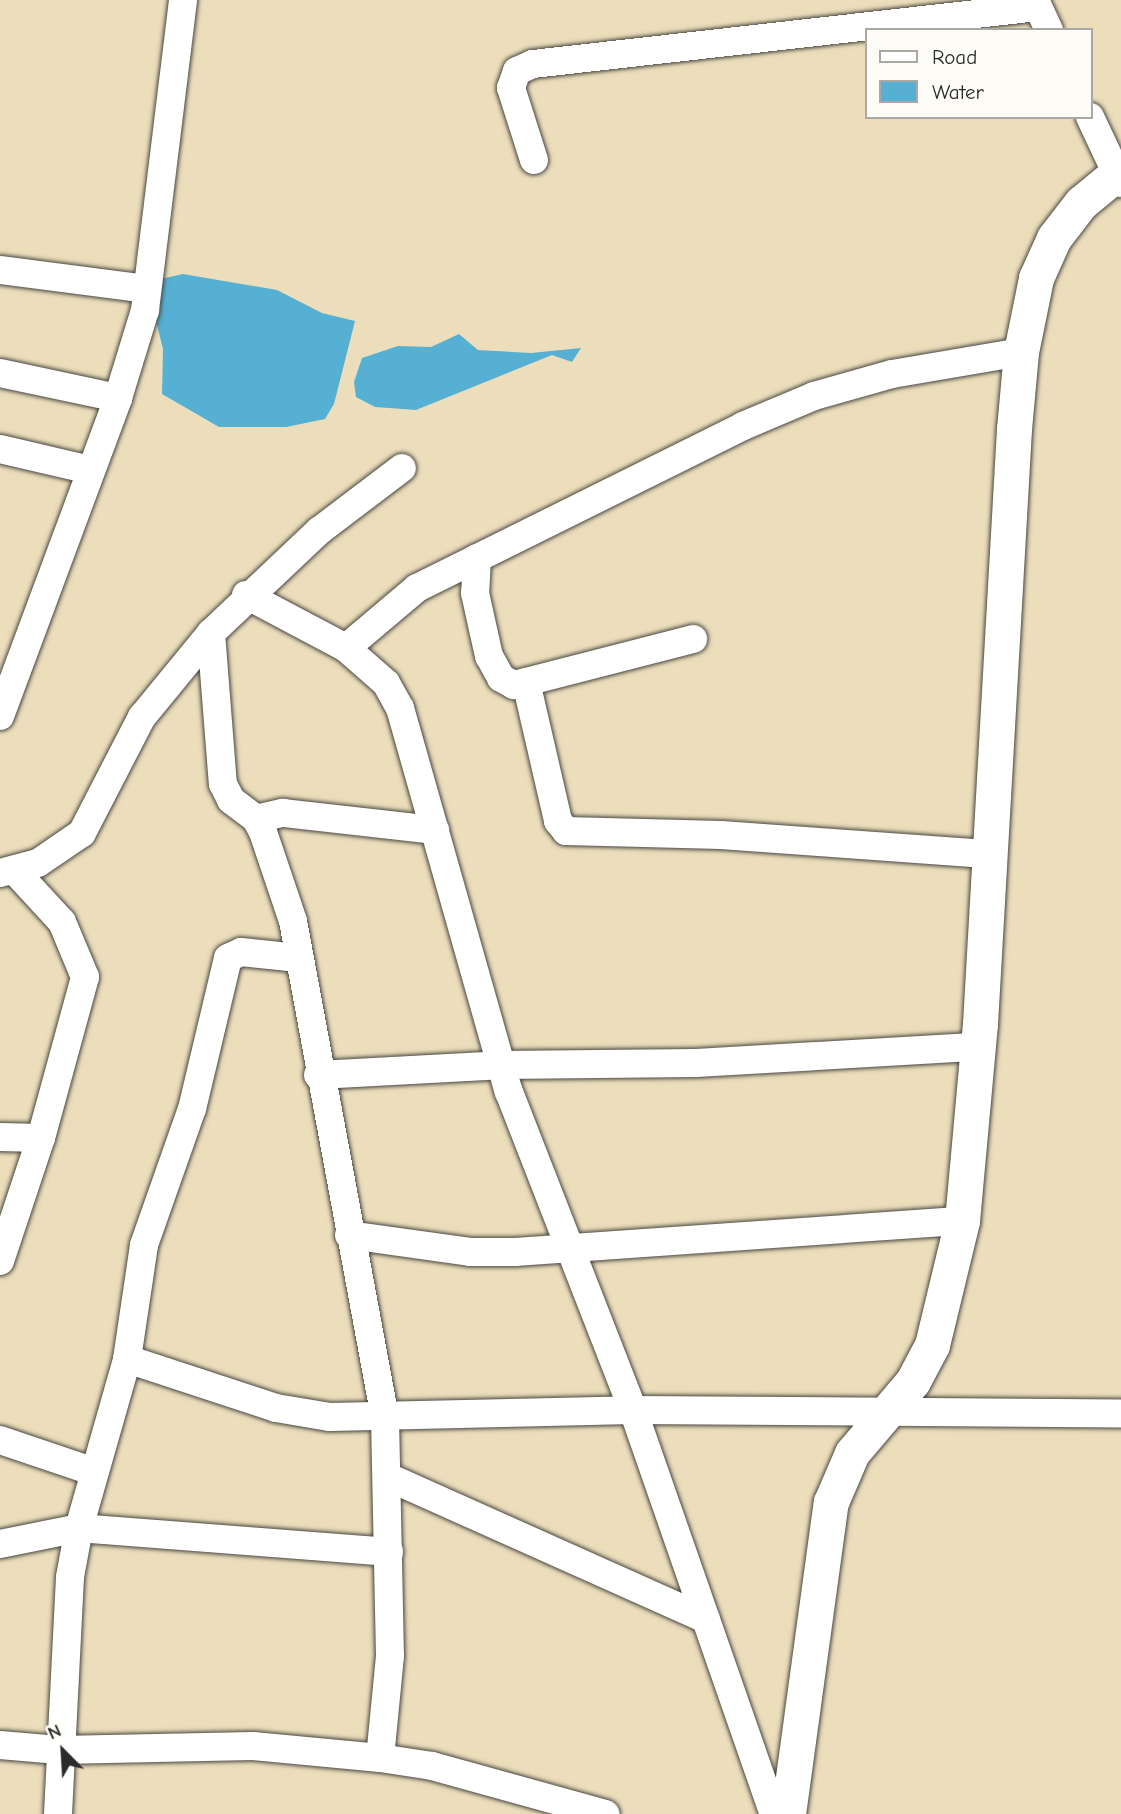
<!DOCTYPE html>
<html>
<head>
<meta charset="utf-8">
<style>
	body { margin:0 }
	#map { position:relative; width:1121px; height:1814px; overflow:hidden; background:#ecdebb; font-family:"Comic Neue",sans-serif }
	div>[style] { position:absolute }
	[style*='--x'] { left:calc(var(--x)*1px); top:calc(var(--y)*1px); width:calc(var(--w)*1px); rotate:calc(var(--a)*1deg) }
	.water>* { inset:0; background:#56b0d3 }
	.roads { filter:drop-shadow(0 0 2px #484641) drop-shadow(0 0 2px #484641) }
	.minor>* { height:28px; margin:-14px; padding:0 14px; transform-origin:14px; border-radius:14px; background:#fff }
	.tertiary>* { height:35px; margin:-17.5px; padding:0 17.5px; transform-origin:17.5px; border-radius:17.5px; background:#fff }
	span { translate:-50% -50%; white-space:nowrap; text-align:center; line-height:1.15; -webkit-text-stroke:7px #fdfcf7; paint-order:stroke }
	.legend { position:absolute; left:865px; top:28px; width:228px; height:91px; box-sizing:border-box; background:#fdfcf7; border:2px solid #a9a8a5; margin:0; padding:9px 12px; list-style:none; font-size:21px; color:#2b2b2b }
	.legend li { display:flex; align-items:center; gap:14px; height:35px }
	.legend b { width:35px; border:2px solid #a9a8a5 }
	.north { position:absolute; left:28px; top:1716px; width:70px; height:70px; -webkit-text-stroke:5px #fdfcf7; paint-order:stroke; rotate:336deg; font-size:19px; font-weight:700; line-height:28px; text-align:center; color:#2b2b2b }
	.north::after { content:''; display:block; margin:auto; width:24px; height:32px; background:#2b2b2b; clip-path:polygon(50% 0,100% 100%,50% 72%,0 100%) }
</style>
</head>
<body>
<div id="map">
	<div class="water">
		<div style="clip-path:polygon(183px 274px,277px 290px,322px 313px,355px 321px,334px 404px,325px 419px,286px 427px,219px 427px,162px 394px,163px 349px,154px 313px,156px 280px)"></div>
		<div style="clip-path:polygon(459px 334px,478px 350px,531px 353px,581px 348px,572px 362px,552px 355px,416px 410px,375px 407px,356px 397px,354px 382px,362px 358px,398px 346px,431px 347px)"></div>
	</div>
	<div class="roads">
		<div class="minor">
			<div style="--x:1035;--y:0;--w:33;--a:65"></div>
			<div style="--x:1090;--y:117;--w:73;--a:64.8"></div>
			<div style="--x:534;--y:160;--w:76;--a:-107.7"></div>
			<div style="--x:511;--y:88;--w:18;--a:-71"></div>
			<div style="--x:517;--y:71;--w:17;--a:-24"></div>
			<div style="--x:533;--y:64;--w:508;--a:-6.44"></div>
			<div style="--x:0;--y:270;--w:147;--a:7.4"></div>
			<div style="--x:0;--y:373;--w:121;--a:12"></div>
			<div style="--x:0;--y:449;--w:92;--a:13.1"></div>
			<div style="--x:477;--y:558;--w:35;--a:93"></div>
			<div style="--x:475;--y:593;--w:65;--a:77.5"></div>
			<div style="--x:489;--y:656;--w:25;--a:61"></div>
			<div style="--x:501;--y:678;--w:15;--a:28"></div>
			<div style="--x:514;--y:685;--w:185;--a:-14.4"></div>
			<div style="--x:246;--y:595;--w:113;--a:27.9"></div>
			<div style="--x:346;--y:648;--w:53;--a:41.2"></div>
			<div style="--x:386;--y:683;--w:29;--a:61"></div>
			<div style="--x:400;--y:708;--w:399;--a:74.2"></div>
			<div style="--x:509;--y:1092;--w:341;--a:68.7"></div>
			<div style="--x:633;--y:1410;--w:428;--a:70.8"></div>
			<div style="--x:211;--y:633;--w:151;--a:85.5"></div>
			<div style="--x:223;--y:784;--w:18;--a:63"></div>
			<div style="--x:231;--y:800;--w:31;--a:37"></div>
			<div style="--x:256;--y:819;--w:15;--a:62"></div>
			<div style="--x:263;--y:832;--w:94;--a:71.4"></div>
			<div style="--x:293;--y:921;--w:505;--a:79.51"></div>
			<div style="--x:385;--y:1418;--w:238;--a:88.8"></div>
			<div style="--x:390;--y:1656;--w:102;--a:95.6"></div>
			<div style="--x:346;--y:648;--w:93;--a:-40.2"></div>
			<div style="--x:417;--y:588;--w:364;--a:-26.4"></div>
			<div style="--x:743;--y:426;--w:77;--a:-22.9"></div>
			<div style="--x:814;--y:396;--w:81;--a:-15.8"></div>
			<div style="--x:892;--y:374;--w:131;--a:-9.7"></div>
			<div style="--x:526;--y:682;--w:143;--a:77"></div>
			<div style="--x:558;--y:821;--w:13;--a:51"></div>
			<div style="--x:566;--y:831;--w:155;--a:1.5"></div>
			<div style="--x:721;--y:835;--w:266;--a:4.1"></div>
			<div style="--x:0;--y:716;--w:339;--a:-69.6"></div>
			<div style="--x:118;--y:398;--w:92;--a:-72.9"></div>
			<div style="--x:145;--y:310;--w:312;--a:-83"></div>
			<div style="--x:256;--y:819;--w:28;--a:-13"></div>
			<div style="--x:283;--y:813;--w:153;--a:6.4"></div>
			<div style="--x:0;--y:873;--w:39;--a:-15"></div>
			<div style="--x:38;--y:863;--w:53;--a:-34.3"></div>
			<div style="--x:82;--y:833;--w:131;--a:-62.7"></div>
			<div style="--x:142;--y:717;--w:109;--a:-50.6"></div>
			<div style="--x:211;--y:633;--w:149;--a:-43.4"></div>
			<div style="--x:319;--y:531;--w:104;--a:-37.2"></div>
			<div style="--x:318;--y:1075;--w:182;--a:-3.1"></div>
			<div style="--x:500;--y:1065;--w:196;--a:-0.6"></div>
			<div style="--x:696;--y:1063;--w:281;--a:-3.3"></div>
			<div style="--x:0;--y:1137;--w:41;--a:1.4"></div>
			<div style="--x:349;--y:1235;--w:122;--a:8"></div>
			<div style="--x:470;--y:1252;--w:45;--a:0"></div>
			<div style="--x:515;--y:1252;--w:448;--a:-4"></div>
			<div style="--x:0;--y:1261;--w:130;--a:-71.6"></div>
			<div style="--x:41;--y:1138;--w:167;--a:-74.7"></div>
			<div style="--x:85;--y:977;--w:60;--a:-112.7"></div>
			<div style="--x:62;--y:922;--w:71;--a:-132.7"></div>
			<div style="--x:127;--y:1359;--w:157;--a:18.2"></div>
			<div style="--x:276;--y:1408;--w:55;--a:9.5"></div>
			<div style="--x:330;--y:1417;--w:303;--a:-1.3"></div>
			<div style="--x:633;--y:1410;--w:488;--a:0.4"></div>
			<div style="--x:0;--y:1440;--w:100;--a:18.6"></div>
			<div style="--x:388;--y:1477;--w:348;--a:24.1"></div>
			<div style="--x:0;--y:1544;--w:81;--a:-11.4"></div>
			<div style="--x:79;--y:1528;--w:311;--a:4.4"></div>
			<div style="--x:0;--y:1745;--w:59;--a:4.8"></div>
			<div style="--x:59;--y:1750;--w:194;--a:-1.2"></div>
			<div style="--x:253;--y:1746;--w:128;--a:5.4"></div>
			<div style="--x:380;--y:1758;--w:53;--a:8.7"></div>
			<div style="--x:432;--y:1766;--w:180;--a:15.5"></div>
			<div style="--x:58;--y:1814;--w:237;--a:-87.1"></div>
			<div style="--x:70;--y:1577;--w:50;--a:-79.6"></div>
			<div style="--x:79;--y:1528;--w:176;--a:-74.1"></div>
			<div style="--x:127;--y:1359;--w:115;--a:-81.5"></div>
			<div style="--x:144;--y:1245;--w:144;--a:-70.6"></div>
			<div style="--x:192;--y:1109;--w:155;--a:-76.6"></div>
			<div style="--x:228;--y:958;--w:14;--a:-25"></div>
			<div style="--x:241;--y:952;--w:58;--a:5.9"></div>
		</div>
		<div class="tertiary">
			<div style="--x:788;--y:1814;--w:315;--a:-82.2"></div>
			<div style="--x:831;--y:1502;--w:53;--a:-66.8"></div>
			<div style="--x:852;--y:1453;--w:94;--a:-49.7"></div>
			<div style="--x:913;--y:1381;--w:41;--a:-62.2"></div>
			<div style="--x:932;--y:1345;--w:128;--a:-76.4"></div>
			<div style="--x:962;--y:1221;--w:198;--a:-84.8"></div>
			<div style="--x:980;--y:1024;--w:596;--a:-86.73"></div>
			<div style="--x:1014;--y:429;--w:77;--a:-84.8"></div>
			<div style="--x:1021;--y:352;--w:76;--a:-78.5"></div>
			<div style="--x:1036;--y:278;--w:44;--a:-65.8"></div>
			<div style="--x:1054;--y:238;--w:44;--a:-52.4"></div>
			<div style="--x:1081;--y:203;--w:52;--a:-39.5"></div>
		</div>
	</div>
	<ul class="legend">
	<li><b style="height:9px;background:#fff"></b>Road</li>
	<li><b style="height:19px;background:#56b0d3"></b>Water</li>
	</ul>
	<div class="north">N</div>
</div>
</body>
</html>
